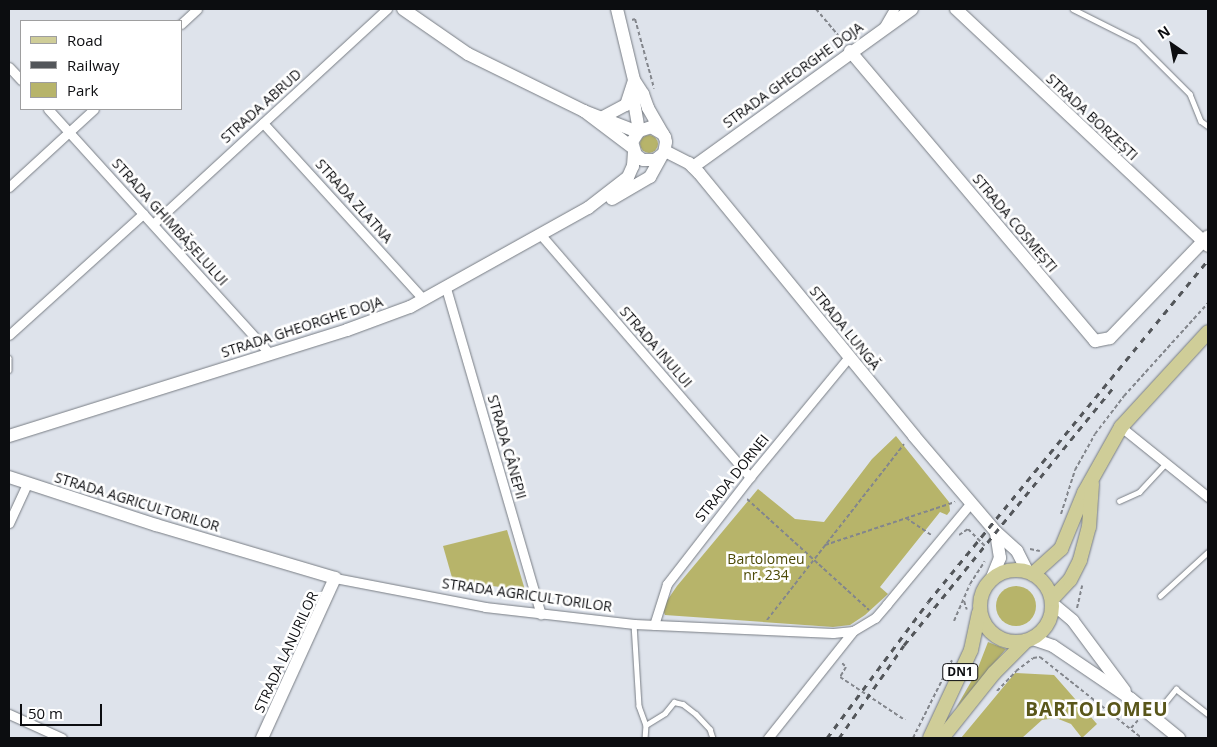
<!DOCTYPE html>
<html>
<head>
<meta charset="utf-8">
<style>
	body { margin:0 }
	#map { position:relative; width:1217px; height:747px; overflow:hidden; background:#dee3eb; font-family:"Open Sans",sans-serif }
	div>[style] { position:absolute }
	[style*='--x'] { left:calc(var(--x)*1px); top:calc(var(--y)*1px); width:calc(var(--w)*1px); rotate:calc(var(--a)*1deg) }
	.green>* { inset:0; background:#b7b46a }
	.round { border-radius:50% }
	.path>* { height:2px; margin-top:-1px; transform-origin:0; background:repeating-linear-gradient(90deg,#83868c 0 4px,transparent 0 6.5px) }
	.roads { filter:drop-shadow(0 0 1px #787d84) drop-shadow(0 0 1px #787d84) }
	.lane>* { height:4.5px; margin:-2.25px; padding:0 2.25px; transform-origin:2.25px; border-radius:2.25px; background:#fff }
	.street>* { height:9px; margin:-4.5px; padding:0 4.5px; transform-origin:4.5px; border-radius:4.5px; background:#fff }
	.secondary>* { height:12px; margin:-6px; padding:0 6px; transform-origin:6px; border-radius:6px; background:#fff }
	.primary>* { height:14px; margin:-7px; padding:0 7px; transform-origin:7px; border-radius:7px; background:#cfcd98 }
	.primary>.ring { margin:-7px; padding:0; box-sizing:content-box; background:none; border:14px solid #cfcd98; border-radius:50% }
	.rail>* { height:3px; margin-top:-1.5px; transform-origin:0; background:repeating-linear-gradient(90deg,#53565a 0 6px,transparent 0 12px) }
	span { translate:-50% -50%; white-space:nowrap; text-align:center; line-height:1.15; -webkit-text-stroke:5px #fff; paint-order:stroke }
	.shield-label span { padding:1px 4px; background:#fff; border:1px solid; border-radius:4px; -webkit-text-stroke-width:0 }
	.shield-label { font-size:12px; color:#0c0d10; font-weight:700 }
	.street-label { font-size:14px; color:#0c0d10 }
	.park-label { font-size:14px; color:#4d4a06 }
	.district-label { font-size:19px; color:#59561a; font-weight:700; letter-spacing:1px }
	.frame { position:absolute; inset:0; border:10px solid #0c0d10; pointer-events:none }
	.legend { position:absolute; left:20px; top:20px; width:162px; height:90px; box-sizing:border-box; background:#fff; border:1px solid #9e9e9f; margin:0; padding:6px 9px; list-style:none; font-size:15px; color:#0c0d10 }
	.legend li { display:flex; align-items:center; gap:10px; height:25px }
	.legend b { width:25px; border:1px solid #9e9e9f }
	.north { position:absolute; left:1147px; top:20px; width:50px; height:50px; -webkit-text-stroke:4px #fff; paint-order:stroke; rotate:327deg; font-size:14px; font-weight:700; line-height:20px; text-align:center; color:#0c0d10 }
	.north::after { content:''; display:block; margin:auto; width:18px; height:22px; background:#0c0d10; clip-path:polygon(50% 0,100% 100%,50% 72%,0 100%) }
	.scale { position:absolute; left:20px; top:704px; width:82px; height:22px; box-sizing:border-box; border:2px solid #0c0d10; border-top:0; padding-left:6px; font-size:15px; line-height:18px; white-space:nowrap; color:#0c0d10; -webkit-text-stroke:4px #fff; paint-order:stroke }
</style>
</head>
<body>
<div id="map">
	<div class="green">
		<div class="round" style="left:640px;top:135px;width:18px;height:18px"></div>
		<div style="clip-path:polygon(896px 436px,949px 502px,950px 511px,947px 515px,940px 512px,880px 587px,888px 594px,865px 615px,850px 625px,833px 627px,665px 615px,662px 608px,677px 586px,758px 489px,795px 519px,824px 522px,872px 459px)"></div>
		<div style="clip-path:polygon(507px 530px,525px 590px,453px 581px,443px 546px)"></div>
		<div class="round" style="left:996px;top:586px;width:40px;height:40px"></div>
		<div style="clip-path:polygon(988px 642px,1006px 649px,956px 708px,976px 673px)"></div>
		<div style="clip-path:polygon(1015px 673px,1054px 675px,1097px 724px,1082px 738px,1071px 724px,1056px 718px,1042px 720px,1022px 738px,961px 738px)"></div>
	</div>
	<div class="path">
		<div style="--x:816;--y:9;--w:42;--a:49.8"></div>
		<div style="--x:632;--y:20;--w:3;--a:-18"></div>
		<div style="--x:635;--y:19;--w:72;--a:74.6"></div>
		<div style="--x:747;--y:499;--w:165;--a:42.3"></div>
		<div style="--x:1061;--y:514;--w:46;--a:-72.3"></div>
		<div style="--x:1075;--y:470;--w:41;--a:-60.9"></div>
		<div style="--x:1095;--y:434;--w:48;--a:-52.7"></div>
		<div style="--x:1124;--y:396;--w:125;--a:-47.9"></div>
		<div style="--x:906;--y:518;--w:30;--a:34"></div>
		<div style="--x:959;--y:535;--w:11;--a:-34"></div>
		<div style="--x:968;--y:529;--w:24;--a:45"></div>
		<div style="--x:825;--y:545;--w:137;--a:-18.3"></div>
		<div style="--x:1030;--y:549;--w:10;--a:11"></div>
		<div style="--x:964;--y:601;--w:9;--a:72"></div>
		<div style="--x:1077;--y:608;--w:23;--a:-77"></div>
		<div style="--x:767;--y:620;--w:223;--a:-52.1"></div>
		<div style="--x:954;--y:621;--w:40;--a:-66.6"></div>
		<div style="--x:970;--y:584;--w:27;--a:-57"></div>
		<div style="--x:842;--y:663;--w:6;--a:45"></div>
		<div style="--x:846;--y:667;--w:12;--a:121"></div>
		<div style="--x:840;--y:677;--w:78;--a:33.5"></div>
		<div style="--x:997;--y:691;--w:28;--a:-46"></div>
		<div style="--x:1016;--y:671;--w:21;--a:-37"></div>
		<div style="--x:1033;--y:658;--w:7;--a:-8"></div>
		<div style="--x:1040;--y:657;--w:130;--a:38.5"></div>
		<div style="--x:1131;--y:728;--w:12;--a:-48"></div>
		<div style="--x:913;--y:738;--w:87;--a:-63.4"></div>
	</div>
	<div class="roads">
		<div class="lane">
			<div style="--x:1073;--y:9;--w:72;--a:26.6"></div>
			<div style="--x:1137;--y:41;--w:75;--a:45"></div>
			<div style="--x:1190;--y:94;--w:29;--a:68"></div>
			<div style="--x:1201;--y:121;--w:9;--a:36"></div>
			<div style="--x:9;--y:358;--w:12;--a:90"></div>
			<div style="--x:1119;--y:501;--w:22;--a:-24"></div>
			<div style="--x:1139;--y:492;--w:40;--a:-47"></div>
			<div style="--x:1160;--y:596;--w:65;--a:-42.5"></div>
			<div style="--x:634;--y:624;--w:82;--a:86.5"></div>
			<div style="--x:639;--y:706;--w:20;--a:70"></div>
			<div style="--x:646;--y:725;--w:13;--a:94"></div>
			<div style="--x:1154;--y:716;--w:35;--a:-51"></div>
			<div style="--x:1176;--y:689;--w:41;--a:38"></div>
			<div style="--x:646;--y:725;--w:22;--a:-32"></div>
			<div style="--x:665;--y:713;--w:14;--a:-51"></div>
			<div style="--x:674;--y:702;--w:9;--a:13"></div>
			<div style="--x:683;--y:704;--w:16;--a:38"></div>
			<div style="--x:696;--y:714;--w:21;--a:47"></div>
			<div style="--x:710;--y:729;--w:9;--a:72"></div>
		</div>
		<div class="street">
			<div style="--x:181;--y:24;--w:22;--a:-43"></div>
			<div style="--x:883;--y:28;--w:22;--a:-60"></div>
			<div style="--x:9;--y:67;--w:18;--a:47"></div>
			<div style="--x:48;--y:109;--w:331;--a:47.8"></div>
			<div style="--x:263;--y:123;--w:239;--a:47.7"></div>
			<div style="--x:9;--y:187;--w:115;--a:-42.5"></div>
			<div style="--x:153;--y:224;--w:318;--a:-42.6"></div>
			<div style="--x:541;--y:235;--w:320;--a:49.2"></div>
			<div style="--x:446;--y:288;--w:340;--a:73.8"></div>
			<div style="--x:9;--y:335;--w:181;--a:-42.1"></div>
			<div style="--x:1121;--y:427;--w:112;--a:38.8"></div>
			<div style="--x:9;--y:523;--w:43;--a:-65.2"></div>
			<div style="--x:335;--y:578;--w:153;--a:10.9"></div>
			<div style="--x:485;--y:607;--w:150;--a:6.5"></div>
			<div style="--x:634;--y:624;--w:199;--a:2.6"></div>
			<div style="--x:833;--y:633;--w:20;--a:-6"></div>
			<div style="--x:853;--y:631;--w:26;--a:-31"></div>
			<div style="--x:875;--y:618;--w:18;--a:-49"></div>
			<div style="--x:887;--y:604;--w:131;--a:-50.3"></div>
			<div style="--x:654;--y:625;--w:43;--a:-72.4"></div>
			<div style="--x:667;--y:584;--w:135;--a:-52.2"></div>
			<div style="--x:750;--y:477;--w:156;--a:-50.5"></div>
			<div style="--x:9;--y:714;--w:58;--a:24.4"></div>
			<div style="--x:768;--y:738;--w:137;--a:-51.5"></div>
		</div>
		<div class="secondary">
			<div style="--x:403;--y:9;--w:79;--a:34.7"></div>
			<div style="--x:468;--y:54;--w:129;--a:26.2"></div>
			<div style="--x:584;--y:111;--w:58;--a:21.3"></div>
			<div style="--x:617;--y:9;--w:73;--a:76.5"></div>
			<div style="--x:634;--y:80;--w:17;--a:57"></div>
			<div style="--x:643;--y:94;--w:15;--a:70"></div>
			<div style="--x:648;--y:108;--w:34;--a:60"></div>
			<div style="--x:665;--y:137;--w:5;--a:79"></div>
			<div style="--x:666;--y:142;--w:11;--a:100"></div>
			<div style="--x:664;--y:153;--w:11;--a:142"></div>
			<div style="--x:655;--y:160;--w:12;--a:180"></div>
			<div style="--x:643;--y:160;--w:9;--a:-144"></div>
			<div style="--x:636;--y:155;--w:14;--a:-107"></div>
			<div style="--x:632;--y:142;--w:13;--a:-58"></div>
			<div style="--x:639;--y:131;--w:13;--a:-18"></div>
			<div style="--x:651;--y:127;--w:14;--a:30"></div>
			<div style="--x:956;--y:9;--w:346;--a:43.2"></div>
			<div style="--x:850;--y:51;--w:380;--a:49.8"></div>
			<div style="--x:1095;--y:341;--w:15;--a:-11"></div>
			<div style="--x:1110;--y:338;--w:141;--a:-46.1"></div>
			<div style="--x:632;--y:90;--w:42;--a:80.3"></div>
			<div style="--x:584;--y:111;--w:61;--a:37.1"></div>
			<div style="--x:603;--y:117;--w:26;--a:-28"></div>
			<div style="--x:626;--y:105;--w:26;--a:-72"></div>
			<div style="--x:665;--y:151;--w:27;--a:27"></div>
			<div style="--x:689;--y:163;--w:14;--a:45"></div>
			<div style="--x:699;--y:173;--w:340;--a:50.7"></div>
			<div style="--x:914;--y:436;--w:126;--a:49.5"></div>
			<div style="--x:996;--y:532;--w:28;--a:42"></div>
			<div style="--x:1017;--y:551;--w:22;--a:63"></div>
			<div style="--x:693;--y:167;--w:270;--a:-35.8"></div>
			<div style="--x:612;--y:199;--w:44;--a:-30.1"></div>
			<div style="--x:650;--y:177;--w:25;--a:-61"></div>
			<div style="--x:9;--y:436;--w:354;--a:-17.4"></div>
			<div style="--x:347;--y:330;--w:67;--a:-20.1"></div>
			<div style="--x:410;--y:307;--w:204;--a:-29.1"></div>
			<div style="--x:588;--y:208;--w:51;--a:-37.8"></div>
			<div style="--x:628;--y:177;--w:12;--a:-66"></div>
			<div style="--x:633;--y:166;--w:15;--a:-86"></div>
			<div style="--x:9;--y:477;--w:155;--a:18.1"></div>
			<div style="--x:156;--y:525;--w:187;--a:16.5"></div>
			<div style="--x:335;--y:578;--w:176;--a:114.5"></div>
			<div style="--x:991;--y:580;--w:24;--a:-68"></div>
			<div style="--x:1000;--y:558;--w:26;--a:-99"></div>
			<div style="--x:1053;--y:604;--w:26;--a:40"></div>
			<div style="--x:1073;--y:621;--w:87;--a:53.4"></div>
			<div style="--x:1033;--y:639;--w:21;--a:19"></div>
			<div style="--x:1053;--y:646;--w:94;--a:34.2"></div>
			<div style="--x:1131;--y:699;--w:62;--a:39.1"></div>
		</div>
		<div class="primary">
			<div class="ring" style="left:980px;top:570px;width:58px;height:58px"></div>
			<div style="--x:1033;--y:574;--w:38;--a:-42"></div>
			<div style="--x:1061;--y:549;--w:61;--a:-67.7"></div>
			<div style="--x:1084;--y:493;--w:76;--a:-60.7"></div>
			<div style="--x:1121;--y:427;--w:129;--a:-47.5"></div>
			<div style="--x:1052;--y:599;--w:26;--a:-47"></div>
			<div style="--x:1070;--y:580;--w:22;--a:-63"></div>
			<div style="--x:1080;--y:560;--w:34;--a:-75"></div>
			<div style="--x:1089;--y:527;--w:43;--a:-86"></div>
			<div style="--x:930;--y:738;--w:97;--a:-65"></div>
			<div style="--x:971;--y:650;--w:38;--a:-78"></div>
			<div style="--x:942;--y:738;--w:83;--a:-51.3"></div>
			<div style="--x:994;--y:673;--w:44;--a:-45"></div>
		</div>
	</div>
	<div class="rail">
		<div style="--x:827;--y:738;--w:169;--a:-53.4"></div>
		<div style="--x:928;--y:602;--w:442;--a:-50.7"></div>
		<div style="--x:839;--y:738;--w:113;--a:-55"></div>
		<div style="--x:904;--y:645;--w:331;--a:-50.9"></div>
	</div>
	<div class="shield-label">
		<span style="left:960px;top:672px">DN1</span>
	</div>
	<div class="street-label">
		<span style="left:793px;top:75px;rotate:-36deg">STRADA GHEORGHE DOJA</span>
		<span style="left:261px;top:106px;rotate:-42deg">STRADA ABRUD</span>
		<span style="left:1092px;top:117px;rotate:43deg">STRADA BORZEȘTI</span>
		<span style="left:354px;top:201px;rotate:48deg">STRADA ZLATNA</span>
		<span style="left:170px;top:222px;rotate:48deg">STRADA GHIMBĂȘELULUI</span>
		<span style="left:1015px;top:223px;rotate:50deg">STRADA COSMEȘTI</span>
		<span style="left:302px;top:327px;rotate:-18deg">STRADA GHEORGHE DOJA</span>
		<span style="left:845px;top:328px;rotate:51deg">STRADA LUNGĂ</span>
		<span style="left:656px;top:347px;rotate:49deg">STRADA INULUI</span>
		<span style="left:507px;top:447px;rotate:74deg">STRADA CÂNEPII</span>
		<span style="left:732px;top:478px;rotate:-51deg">STRADA DORNEI</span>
		<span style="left:137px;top:502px;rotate:17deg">STRADA AGRICULTORILOR</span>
		<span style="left:527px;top:595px;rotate:8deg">STRADA AGRICULTORILOR</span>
		<span style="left:286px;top:652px;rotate:-65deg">STRADA LANURILOR</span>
	</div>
	<div class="park-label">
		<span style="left:766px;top:567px">Bartolomeu<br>nr. 234</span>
	</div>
	<div class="district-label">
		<span style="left:1097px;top:710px">BARTOLOMEU</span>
	</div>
	<div class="frame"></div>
	<ul class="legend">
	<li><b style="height:6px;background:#cfcd98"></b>Road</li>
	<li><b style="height:6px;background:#53565a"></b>Railway</li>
	<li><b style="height:14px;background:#b7b46a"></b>Park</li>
	</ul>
	<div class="north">N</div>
	<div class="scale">50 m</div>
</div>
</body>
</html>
